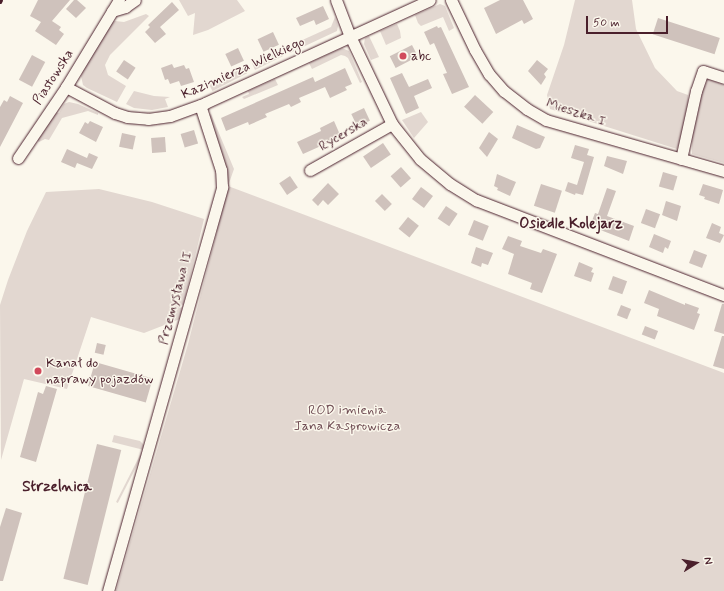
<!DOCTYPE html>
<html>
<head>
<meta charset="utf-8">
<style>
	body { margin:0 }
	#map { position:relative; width:724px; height:591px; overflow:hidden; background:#fbf7ec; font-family:Mynerve,sans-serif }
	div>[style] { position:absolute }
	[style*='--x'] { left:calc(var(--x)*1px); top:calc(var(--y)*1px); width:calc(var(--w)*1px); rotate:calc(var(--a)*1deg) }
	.green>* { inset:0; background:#e2d7d0; transform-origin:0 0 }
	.building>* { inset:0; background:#cfc2bc; transform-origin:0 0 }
	.roads { filter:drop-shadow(0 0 1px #4a1f2b) drop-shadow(0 0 1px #4a1f2b) }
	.street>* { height:11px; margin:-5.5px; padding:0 5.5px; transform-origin:5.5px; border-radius:5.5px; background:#fbf7ec }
	.rail>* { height:3px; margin:-1.5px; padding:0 1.5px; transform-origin:1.5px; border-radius:1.5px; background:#4a1f2b }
	.dots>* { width:11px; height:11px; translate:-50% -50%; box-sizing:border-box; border:2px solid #fbf7ec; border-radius:50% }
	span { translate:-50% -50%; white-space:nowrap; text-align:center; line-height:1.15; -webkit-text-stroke:3px #fbf7ec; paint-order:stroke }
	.poi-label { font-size:14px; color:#4a1f2b }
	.left { translate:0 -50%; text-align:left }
	.street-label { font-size:14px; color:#4a1f2b }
	.park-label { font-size:14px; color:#704d54 }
	.neighbourhood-label { font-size:15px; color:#4a1f2b; font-weight:700 }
	.north { position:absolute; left:676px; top:543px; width:40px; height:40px; -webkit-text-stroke:3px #fbf7ec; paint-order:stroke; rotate:79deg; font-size:11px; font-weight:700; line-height:16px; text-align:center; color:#4a1f2b }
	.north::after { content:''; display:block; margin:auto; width:14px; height:18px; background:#4a1f2b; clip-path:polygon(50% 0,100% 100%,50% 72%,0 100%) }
	.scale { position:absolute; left:586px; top:16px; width:82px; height:18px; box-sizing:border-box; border:2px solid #4a1f2b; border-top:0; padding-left:5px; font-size:12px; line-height:14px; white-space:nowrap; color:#4a1f2b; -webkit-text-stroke:3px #fbf7ec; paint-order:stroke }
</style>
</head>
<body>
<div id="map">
	<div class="green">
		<div style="clip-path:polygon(179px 0,237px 0,245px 11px,208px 30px,193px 35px,195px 13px,188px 16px)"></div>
		<div style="clip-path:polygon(575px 0,632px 0,636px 29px,655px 68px,677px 91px,688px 95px,688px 120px,677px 149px,550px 109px,547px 95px,564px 45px)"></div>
		<div style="clip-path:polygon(440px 4px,445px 6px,454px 28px,449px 31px,443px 17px,421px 26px,418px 23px,415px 15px)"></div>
		<div style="clip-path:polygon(146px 14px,149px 16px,110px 55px,105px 65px,108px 75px,126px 86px,117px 102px,87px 88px,83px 85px,81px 76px,85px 64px,111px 23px,115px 21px,124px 22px)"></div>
		<div style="clip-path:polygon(335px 17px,338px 26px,337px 31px,290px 53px,287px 47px,331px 27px)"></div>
		<div style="clip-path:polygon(397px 24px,400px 31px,401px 38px,386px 45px,380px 31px)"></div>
		<div style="clip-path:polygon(369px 36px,379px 57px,371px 60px,364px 44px,365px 38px)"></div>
		<div style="clip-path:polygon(342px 48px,349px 51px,362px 82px,360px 83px,348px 58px,345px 56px,341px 55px,312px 69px,309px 63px)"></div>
		<div style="clip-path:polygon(281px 50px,283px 56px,255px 70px,252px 63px)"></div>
		<div style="left:244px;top:67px;width:7px;height:39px;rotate:63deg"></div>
		<div style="clip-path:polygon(275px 79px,278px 85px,244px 99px,242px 97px,249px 94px,248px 91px)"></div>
		<div style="clip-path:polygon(708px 79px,724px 85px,724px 163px,692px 154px,692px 133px,701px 93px)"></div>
		<div style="clip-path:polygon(134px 91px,154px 96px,170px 97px,165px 99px,168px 107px,152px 110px,134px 108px,126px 104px)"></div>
		<div style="clip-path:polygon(69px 102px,78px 104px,98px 113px,98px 115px,88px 111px,62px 118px,49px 140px,45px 139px,39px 142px,36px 139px,55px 112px,59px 113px,64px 104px)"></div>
		<div style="clip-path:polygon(421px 112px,428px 122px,414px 138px,402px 120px)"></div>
		<div style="clip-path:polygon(211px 114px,234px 169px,228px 186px,724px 373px,724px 591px,116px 591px,188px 344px,217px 231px,213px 230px,226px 187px,208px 116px)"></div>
		<div style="clip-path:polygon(99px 189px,152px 202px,204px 219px,180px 319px,144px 333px,91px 317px,67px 389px,24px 379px,1px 460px,0 305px,8px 280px,27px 231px,46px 192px)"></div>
		<div style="left:166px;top:404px;width:2px;height:110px;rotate:27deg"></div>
		<div style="clip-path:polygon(114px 435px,140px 441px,144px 445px,144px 450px,112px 442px)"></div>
	</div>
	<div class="building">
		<div style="clip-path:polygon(38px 0,70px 0,52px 21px,61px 27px,59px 30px,64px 34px,56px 45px,35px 31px,41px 22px,30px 16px)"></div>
		<div style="clip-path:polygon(74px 0,77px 0,86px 8px,76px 18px,66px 9px)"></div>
		<div style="clip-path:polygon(500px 0,523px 0,533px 19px,524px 24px,522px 20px,496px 34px,484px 8px)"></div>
		<div style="clip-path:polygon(172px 2px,179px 10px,160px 27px,166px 34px,155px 43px,145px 32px,150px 27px,148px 25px)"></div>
		<div style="clip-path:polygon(323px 6px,329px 19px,316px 25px,314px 20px,300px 26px,296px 18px)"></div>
		<div style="left:658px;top:18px;width:65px;height:17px;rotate:18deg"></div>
		<div style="clip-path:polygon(437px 26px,438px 28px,441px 27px,469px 87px,452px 94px,443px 74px,447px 73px,434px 43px,430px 45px,424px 32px)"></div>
		<div style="left:273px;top:32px;width:14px;height:17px;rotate:65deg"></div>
		<div style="left:412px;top:45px;width:13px;height:25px;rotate:63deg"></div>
		<div style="left:238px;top:48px;width:14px;height:14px;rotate:65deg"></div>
		<div style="left:32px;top:55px;width:15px;height:28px;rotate:28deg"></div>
		<div style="left:124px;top:60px;width:14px;height:14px;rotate:34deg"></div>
		<div style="clip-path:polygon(537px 60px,548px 69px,544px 74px,546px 77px,541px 85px,528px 71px)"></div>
		<div style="clip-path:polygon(172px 64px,174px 68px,184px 65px,186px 69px,189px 68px,194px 82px,181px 86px,179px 81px,170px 84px,168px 79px,165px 80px,161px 68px)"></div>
		<div style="clip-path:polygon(345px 68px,352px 84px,345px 87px,347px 90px,330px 98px,325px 87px,299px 98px,301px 102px,291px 107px,289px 104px,265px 114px,267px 117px,249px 125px,248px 122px,226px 131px,221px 118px,313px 77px,315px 82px)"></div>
		<div style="clip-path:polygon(402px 73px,409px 87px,428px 79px,432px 88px,414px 96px,419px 108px,406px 114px,390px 78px)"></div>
		<div style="left:475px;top:95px;width:25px;height:16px;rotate:43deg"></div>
		<div style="clip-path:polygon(10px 96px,23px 103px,0 147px,0 107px,4px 100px,7px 102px)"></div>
		<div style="left:364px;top:108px;width:14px;height:14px;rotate:65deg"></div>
		<div style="clip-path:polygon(90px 121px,103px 127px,96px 142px,79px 133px,85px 122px,88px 124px)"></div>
		<div style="clip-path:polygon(334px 121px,341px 137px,303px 154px,297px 142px,321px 131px,320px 128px)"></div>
		<div style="clip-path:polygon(517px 125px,545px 137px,540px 148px,536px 149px,512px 138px)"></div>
		<div style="left:194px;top:130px;width:14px;height:14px;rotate:73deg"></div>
		<div style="clip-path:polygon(489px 132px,498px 139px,487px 157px,479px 148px)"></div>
		<div style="left:122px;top:133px;width:14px;height:14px;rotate:12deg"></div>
		<div style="left:165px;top:137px;width:15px;height:14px;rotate:86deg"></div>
		<div style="left:383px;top:143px;width:14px;height:24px;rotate:56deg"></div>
		<div style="clip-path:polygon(575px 145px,589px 149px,587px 155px,594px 157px,583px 195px,575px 193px,576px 192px,575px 195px,565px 191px,568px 182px,577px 185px,584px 162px,571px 158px)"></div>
		<div style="clip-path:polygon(67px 149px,87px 158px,89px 153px,98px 157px,92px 169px,77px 163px,75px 168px,61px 162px)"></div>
		<div style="clip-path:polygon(607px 156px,627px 161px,623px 174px,604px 166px)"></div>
		<div style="left:401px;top:167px;width:15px;height:14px;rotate:48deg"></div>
		<div style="left:663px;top:172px;width:15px;height:15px;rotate:16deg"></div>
		<div style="clip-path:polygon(497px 174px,516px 182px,510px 196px,497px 190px,498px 188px,494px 186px)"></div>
		<div style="left:290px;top:176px;width:14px;height:13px;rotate:56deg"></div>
		<div style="clip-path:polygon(328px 183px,339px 194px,328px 205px,323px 200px,318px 206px,312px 200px)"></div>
		<div style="left:541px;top:184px;width:22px;height:23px;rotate:18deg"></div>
		<div style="clip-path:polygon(703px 184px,723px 190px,719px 204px,704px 199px,705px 197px,699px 195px)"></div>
		<div style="left:421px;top:187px;width:15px;height:15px;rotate:37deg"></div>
		<div style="clip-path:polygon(607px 188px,616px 191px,607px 216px,634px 226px,629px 241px,590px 226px,595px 213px,598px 214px)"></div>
		<div style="left:382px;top:194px;width:14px;height:10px;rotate:45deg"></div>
		<div style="clip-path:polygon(666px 201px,681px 206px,677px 221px,662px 215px)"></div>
		<div style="left:446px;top:206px;width:14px;height:15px;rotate:34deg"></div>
		<div style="left:646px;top:209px;width:15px;height:15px;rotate:20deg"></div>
		<div style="left:408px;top:217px;width:14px;height:15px;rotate:39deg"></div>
		<div style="left:474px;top:220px;width:16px;height:16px;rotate:22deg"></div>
		<div style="clip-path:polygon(712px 223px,721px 227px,719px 233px,724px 235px,720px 243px,706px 238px)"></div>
		<div style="clip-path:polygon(654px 234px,671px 241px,668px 249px,665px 247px,663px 253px,649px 247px)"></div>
		<div style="clip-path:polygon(508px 236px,522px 241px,520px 246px,541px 253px,543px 249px,557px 254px,542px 293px,530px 289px,532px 283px,508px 274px,514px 254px,502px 249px)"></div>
		<div style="clip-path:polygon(476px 247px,493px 253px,488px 265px,482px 263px,481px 267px,471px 263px)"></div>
		<div style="left:694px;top:250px;width:14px;height:14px;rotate:21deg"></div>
		<div style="clip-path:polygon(579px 262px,593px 268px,591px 272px,594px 273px,591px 282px,574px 276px)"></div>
		<div style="left:613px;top:276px;width:15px;height:14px;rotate:20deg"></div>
		<div style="clip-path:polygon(649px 290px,685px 305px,685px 303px,699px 308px,697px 313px,700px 314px,694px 330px,657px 316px,659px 309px,644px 303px)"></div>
		<div style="clip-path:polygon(722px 304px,724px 304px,724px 334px,714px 331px)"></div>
		<div style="left:621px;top:305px;width:11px;height:11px;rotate:22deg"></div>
		<div style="left:645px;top:326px;width:14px;height:9px;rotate:21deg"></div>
		<div style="clip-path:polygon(722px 336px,724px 336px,724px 369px,713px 366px)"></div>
		<div style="left:97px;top:343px;width:9px;height:10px;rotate:13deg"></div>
		<div style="left:95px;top:362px;width:60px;height:25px;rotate:16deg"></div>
		<div style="clip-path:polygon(46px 386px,57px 389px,36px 462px,20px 457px,38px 392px,43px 394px)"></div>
		<div style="left:97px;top:444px;width:25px;height:139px;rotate:14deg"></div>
		<div style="clip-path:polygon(6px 508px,22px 513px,3px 581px,0 581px,0 527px)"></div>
	</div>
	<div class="roads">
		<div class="street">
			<div style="--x:336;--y:0;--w:39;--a:69"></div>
			<div style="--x:350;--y:36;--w:98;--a:64.5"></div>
			<div style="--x:392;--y:124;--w:45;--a:51.3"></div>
			<div style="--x:420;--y:159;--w:39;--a:40"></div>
			<div style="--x:450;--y:184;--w:31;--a:32"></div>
			<div style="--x:476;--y:200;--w:266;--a:21"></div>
			<div style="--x:451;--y:0;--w:55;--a:64.4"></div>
			<div style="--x:475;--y:50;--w:28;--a:60"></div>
			<div style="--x:489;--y:74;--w:23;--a:49"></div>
			<div style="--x:504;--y:91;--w:29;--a:38"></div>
			<div style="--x:527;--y:109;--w:22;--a:30"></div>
			<div style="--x:546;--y:120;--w:185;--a:16"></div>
			<div style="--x:112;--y:11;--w:14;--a:-17"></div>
			<div style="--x:125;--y:7;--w:12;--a:-35"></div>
			<div style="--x:66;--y:87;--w:55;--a:28"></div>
			<div style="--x:115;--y:113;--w:13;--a:18"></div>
			<div style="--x:127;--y:117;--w:21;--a:5"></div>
			<div style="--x:148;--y:119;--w:22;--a:-8"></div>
			<div style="--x:170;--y:116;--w:37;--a:-20"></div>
			<div style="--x:205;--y:103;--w:247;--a:-24.6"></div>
			<div style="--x:18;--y:158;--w:86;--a:-55.9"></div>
			<div style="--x:66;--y:87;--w:102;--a:-58.7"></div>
			<div style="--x:681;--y:159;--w:70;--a:-77.6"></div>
			<div style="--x:696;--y:91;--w:21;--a:-71"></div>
			<div style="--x:703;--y:71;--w:22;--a:18"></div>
			<div style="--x:310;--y:170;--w:94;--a:-29.3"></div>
			<div style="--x:108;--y:591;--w:420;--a:-74.2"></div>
			<div style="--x:222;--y:187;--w:17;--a:-93"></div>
			<div style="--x:221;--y:170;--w:68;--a:-107.9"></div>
		</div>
	</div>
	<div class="rail">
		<div style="--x:0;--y:2;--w:2;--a:-63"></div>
	</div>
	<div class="dots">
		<div style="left:403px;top:56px;background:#d1495b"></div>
		<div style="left:38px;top:371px;background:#d1495b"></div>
	</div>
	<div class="poi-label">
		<span class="left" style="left:411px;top:56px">abc</span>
		<span class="left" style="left:46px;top:371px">Kanał do<br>naprawy pojazdów</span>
	</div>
	<div class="street-label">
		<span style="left:243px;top:68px;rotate:-24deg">Kazimierza Wielkiego</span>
		<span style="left:53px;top:77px;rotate:-57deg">Piastowska</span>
		<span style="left:576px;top:112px;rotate:18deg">Mieszka I</span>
		<span style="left:343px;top:134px;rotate:-30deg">Rycerska</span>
		<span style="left:175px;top:298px;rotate:-75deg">Przemysława II</span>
	</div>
	<div class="park-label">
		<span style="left:347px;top:418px">ROD imienia<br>Jana Kasprowicza</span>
	</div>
	<div class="neighbourhood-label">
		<span style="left:571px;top:225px">Osiedle Kolejarz</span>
		<span style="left:57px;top:488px">Strzelnica</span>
	</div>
	<div class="north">N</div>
	<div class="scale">50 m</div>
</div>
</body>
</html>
